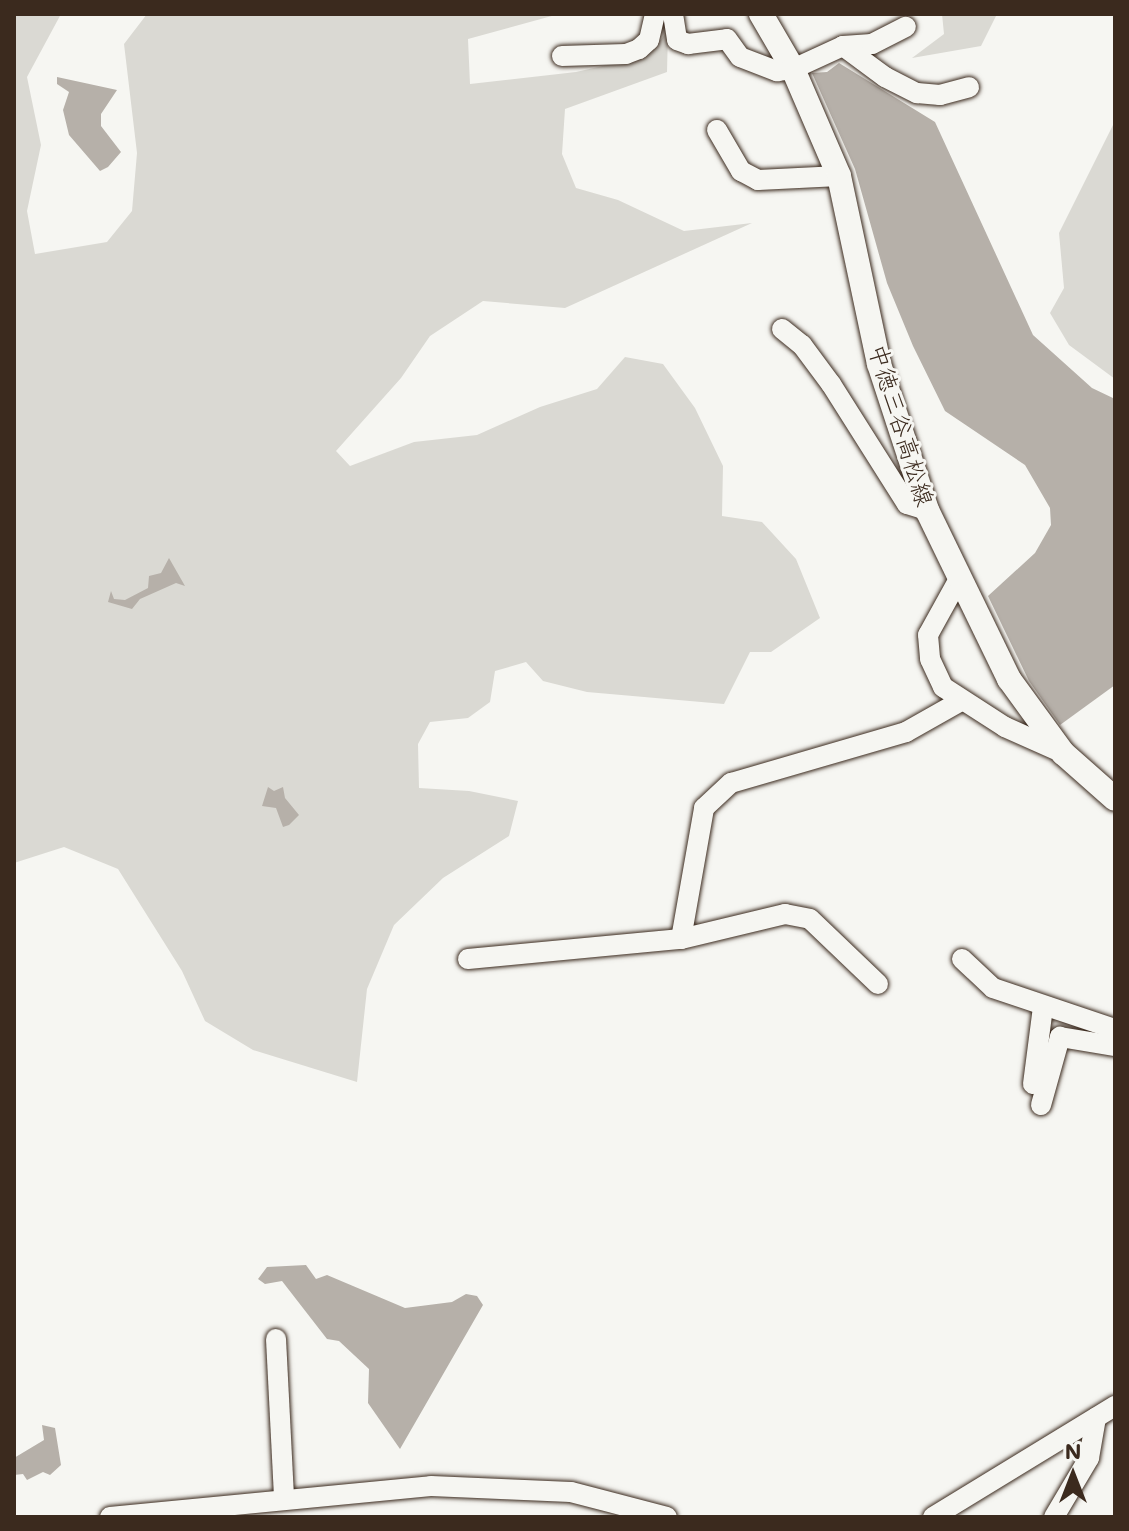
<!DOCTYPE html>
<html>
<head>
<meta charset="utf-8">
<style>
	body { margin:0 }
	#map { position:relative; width:1129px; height:1531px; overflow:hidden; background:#f6f6f2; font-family:Mali,"Klee One",sans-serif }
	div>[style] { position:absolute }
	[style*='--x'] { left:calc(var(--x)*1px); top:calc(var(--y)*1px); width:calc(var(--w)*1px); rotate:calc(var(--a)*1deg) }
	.green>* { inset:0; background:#dad9d3 }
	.water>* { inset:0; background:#b6b0a9 }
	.roads { filter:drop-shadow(0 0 2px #3b2a1e) drop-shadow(0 0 2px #3b2a1e) }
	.minor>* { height:20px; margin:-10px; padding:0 10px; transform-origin:10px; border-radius:10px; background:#f6f6f2 }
	.major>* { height:24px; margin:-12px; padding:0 12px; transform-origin:12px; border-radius:12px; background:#f6f6f2 }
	span { translate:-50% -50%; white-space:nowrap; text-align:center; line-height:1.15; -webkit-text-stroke:6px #f6f6f2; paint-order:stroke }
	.street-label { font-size:24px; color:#3b2a1e }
	.frame { position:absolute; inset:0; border:16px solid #3b2a1e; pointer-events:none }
	.north { position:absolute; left:1033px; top:1435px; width:80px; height:80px; -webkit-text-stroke:6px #f6f6f2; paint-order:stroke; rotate:0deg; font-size:22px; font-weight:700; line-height:32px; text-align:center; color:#3b2a1e }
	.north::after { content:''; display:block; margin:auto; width:28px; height:36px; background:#3b2a1e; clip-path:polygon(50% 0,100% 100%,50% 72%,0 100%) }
</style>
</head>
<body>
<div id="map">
	<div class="green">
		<div style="clip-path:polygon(14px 14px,61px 14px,27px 77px,41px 145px,27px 211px,35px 254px,107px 242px,132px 211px,137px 153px,124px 44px,147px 14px,559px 14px,468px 39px,470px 84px,576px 72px,647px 56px,668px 31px,667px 72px,565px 109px,562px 154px,576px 188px,618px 200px,684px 231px,752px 223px,565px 308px,483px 301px,430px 336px,401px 378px,336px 451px,350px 466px,414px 442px,477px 435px,540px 407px,597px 389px,625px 357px,663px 364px,695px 408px,723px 466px,722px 516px,762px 522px,796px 559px,820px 618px,771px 652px,750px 652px,724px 704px,587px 692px,543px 681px,526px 662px,495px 671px,490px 702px,468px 718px,430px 722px,418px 744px,419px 788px,469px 791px,518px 801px,509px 836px,443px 878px,394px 925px,367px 989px,357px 1082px,253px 1050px,205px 1021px,182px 971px,118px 869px,64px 847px,14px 863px)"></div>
		<div style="clip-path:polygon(942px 14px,997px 14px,981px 46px,912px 58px,944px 34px)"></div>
		<div style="clip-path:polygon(1115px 121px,1115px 379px,1069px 345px,1050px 313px,1064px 288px,1059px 233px)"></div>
	</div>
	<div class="water">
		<div style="clip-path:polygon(839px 63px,935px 122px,1033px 335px,1092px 388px,1115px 399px,1115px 685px,1060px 725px,1029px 681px,988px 596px,1035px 553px,1051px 525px,1050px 508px,1025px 465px,945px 411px,913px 346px,887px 283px,855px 169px,812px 73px,827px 72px)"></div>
		<div style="clip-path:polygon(57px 77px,117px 90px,101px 114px,101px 126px,121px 152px,108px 167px,100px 171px,69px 135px,63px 110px,69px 92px,57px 84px)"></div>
		<div style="clip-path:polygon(169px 558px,185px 586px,176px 583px,140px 599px,132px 609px,108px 602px,111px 591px,114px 599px,125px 600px,148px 588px,149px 576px,161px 573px)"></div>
		<div style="clip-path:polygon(268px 787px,274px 791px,283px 787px,285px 798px,299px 815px,289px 825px,283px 827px,276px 808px,262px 806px)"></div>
		<div style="clip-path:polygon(306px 1265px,316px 1279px,327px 1275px,405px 1308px,452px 1302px,466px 1294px,477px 1296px,483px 1305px,400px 1449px,368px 1403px,369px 1369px,339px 1341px,327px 1339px,282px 1281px,265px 1284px,258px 1279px,267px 1267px)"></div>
		<div style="clip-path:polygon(42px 1425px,55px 1428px,61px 1465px,50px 1475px,43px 1472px,27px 1480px,23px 1474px,14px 1475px,14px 1458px,44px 1440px)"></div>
	</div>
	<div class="roads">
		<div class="minor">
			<div style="--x:673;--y:14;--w:26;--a:81"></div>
			<div style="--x:677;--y:40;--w:12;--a:20"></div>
			<div style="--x:688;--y:44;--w:39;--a:-7"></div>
			<div style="--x:727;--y:39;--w:22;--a:54"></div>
			<div style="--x:740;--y:57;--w:40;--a:21"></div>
			<div style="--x:777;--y:71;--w:16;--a:-7"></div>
			<div style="--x:793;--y:69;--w:55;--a:-24.7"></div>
			<div style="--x:843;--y:46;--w:29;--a:-4"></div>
			<div style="--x:872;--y:44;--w:38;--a:-27"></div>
			<div style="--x:843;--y:46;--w:52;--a:36.4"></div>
			<div style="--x:885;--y:77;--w:36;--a:27"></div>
			<div style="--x:917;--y:93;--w:23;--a:5"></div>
			<div style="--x:940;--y:95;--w:30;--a:-15"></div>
			<div style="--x:562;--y:56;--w:64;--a:-1.8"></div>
			<div style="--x:626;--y:54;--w:14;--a:-21"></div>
			<div style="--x:639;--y:49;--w:13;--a:-42"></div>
			<div style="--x:649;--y:40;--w:27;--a:-77"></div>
			<div style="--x:717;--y:130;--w:48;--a:59.7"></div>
			<div style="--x:741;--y:171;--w:19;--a:28"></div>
			<div style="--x:758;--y:180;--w:81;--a:-2.8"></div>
			<div style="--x:782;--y:329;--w:26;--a:39"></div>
			<div style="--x:802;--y:345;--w:49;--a:53.4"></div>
			<div style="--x:831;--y:384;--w:142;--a:57.7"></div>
			<div style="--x:907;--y:504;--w:21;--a:17"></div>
			<div style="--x:960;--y:577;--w:66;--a:118.9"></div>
			<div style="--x:928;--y:635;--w:24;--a:85"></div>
			<div style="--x:930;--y:659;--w:31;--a:65"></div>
			<div style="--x:943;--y:687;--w:74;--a:32.8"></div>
			<div style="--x:1005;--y:727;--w:64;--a:24.1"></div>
			<div style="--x:681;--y:939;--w:133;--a:-80"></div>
			<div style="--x:704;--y:808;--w:37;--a:-43"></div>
			<div style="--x:731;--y:783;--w:182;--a:-16.2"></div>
			<div style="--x:906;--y:732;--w:63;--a:-29.4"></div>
			<div style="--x:468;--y:959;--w:214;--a:-5.4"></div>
			<div style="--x:681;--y:939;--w:107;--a:-13.5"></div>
			<div style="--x:785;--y:914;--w:25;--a:11"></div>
			<div style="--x:810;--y:919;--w:94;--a:43.7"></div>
			<div style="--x:962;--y:959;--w:42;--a:43.1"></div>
			<div style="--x:993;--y:988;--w:129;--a:18.6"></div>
			<div style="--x:1033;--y:1084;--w:78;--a:-82.6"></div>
			<div style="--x:1041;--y:1105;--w:71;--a:-74.4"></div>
			<div style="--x:1060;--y:1037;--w:56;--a:9.3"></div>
			<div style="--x:276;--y:1339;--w:160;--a:87.1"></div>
			<div style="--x:110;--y:1517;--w:322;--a:-5.5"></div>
			<div style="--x:431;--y:1486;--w:140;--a:2.5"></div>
			<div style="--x:571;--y:1492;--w:99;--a:14.6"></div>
			<div style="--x:933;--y:1517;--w:213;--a:-31.4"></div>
			<div style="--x:1054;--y:1517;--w:69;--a:-59.3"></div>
			<div style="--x:1089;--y:1458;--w:41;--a:-80.1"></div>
		</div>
		<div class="major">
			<div style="--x:761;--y:14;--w:64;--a:59.8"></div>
			<div style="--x:793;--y:69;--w:116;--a:66.7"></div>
			<div style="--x:839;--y:176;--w:192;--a:78"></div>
			<div style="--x:879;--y:364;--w:154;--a:71.8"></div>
			<div style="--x:927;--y:510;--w:188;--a:64.1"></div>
			<div style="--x:1009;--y:679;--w:92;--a:53.9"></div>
			<div style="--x:1063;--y:753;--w:69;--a:41.5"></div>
		</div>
	</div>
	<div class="street-label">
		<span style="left:902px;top:425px;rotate:73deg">中徳三谷高松線</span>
	</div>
	<div class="frame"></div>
	<div class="north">N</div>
</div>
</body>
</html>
